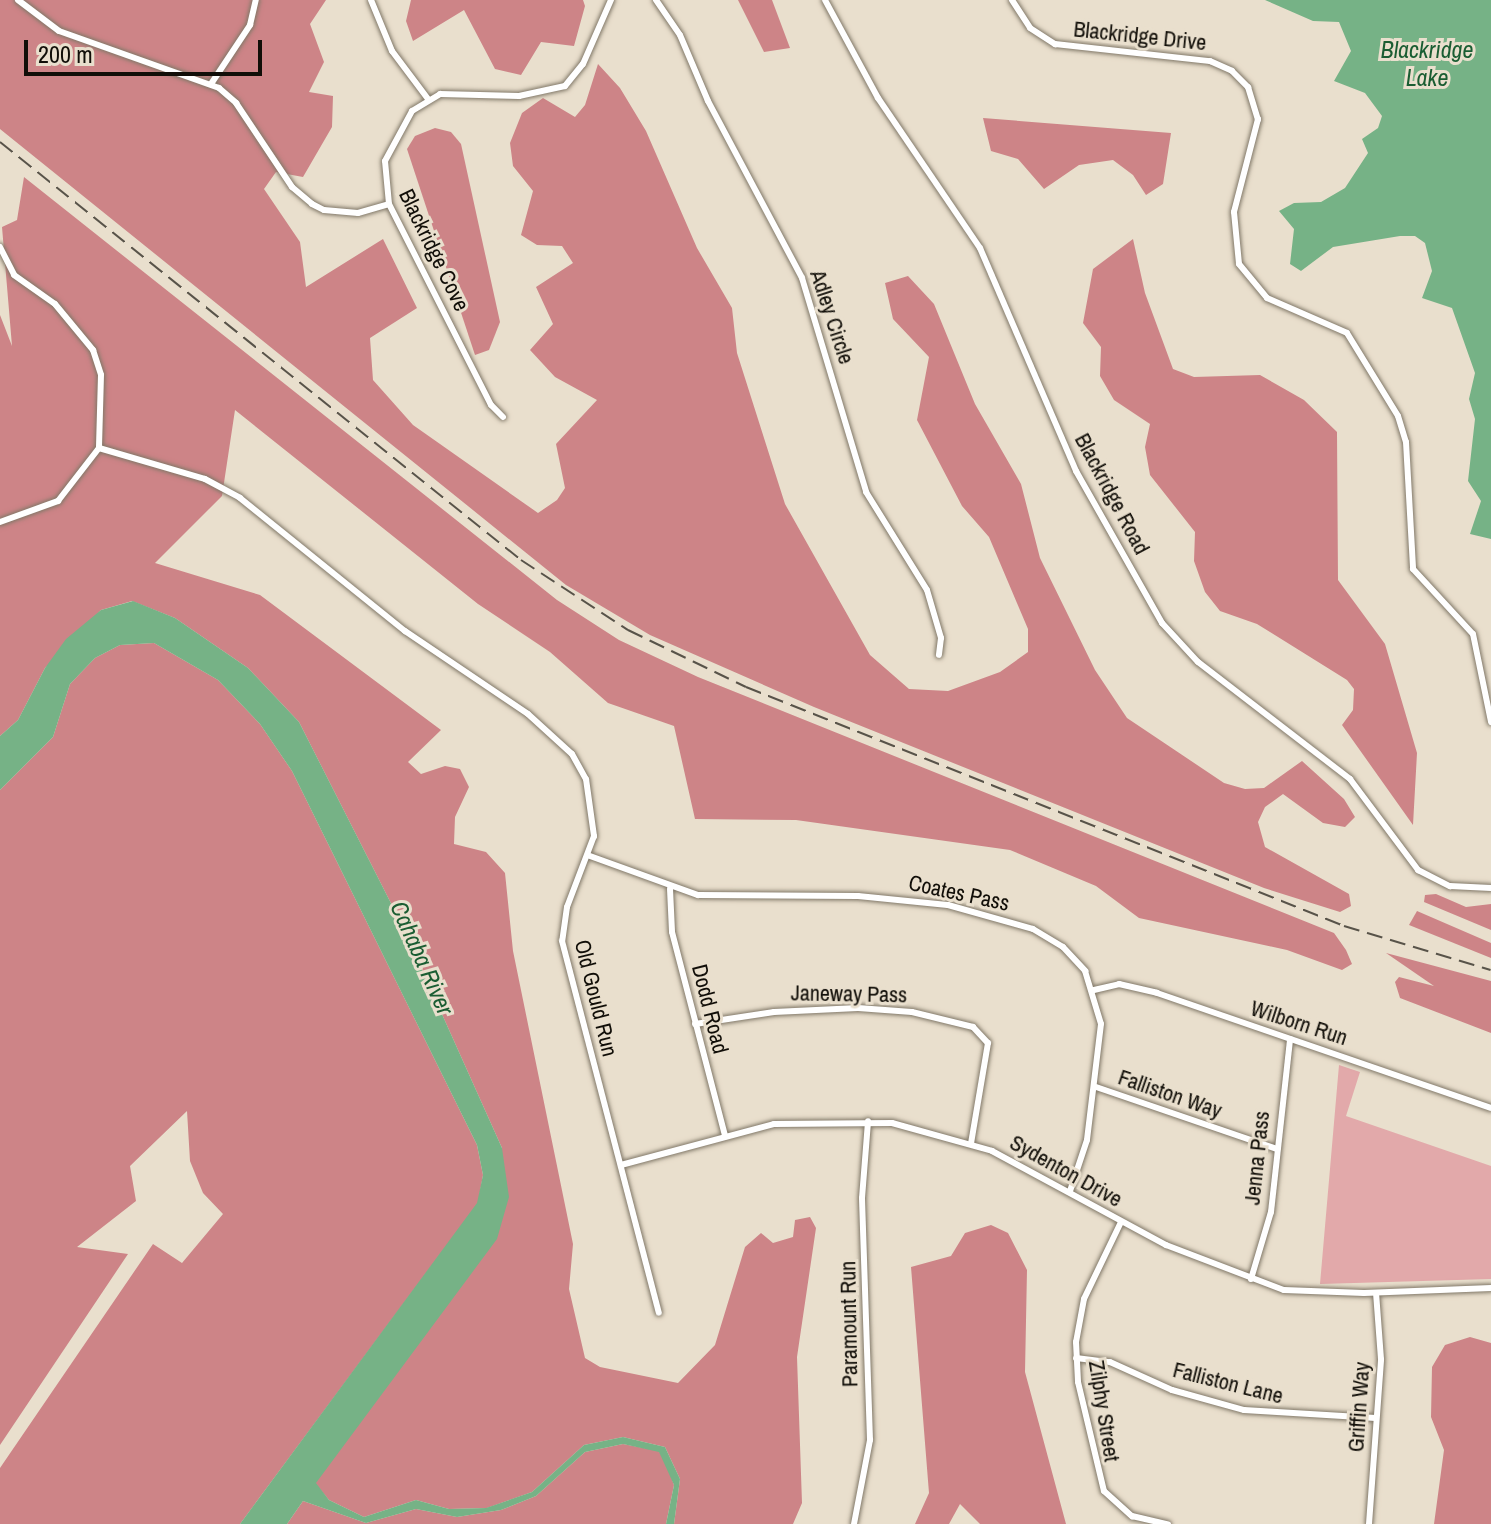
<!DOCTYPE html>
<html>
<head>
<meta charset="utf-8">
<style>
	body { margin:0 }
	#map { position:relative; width:1491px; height:1524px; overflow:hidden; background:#e9dfcd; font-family:"Archivo Narrow",sans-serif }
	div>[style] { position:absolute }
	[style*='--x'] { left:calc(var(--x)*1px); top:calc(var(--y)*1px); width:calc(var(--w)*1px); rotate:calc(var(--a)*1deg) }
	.green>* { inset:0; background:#e2a9aa }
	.forest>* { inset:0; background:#cd8487 }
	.water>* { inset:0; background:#76b286 }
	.roads { filter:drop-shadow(0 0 2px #817868) drop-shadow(0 0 2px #817868) }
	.street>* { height:6px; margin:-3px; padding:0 3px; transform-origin:3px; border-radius:3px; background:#fff }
	.rail>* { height:2px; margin-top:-1px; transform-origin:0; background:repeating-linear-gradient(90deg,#585349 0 16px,transparent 0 24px) }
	span { translate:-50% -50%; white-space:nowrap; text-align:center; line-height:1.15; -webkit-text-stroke:6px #e9dfcd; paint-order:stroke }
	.street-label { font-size:22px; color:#110e08 }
	.water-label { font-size:24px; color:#1a5d32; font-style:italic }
	.scale { position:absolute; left:24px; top:40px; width:238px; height:36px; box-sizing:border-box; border:4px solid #110e08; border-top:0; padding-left:10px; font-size:24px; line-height:28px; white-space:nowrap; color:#110e08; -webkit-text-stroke:6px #e9dfcd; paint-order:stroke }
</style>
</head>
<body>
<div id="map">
	<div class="green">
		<div style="clip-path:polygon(1339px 1065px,1360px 1072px,1346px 1116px,1491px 1166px,1491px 1279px,1320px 1284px)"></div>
	</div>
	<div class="forest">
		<div style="clip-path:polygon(0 0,326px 0,310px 24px,324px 62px,309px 92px,333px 96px,332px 127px,303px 177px,276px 172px,264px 189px,300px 242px,306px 287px,383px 239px,417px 308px,370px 338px,373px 380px,413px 425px,538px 513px,557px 500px,565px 488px,556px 444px,597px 400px,555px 377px,530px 350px,553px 324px,536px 287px,573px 263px,562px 246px,537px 245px,521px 235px,533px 191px,513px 166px,510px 143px,522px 113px,543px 98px,575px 117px,585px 105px,598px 64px,620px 88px,646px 131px,697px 248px,732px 308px,737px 353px,785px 504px,870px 655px,909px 689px,948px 691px,1000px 672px,1028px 652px,1028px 629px,989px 537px,962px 506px,917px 420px,929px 357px,893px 319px,885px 283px,908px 276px,934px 304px,975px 404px,1021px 484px,1040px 558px,1095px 670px,1127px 718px,1224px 783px,1245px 789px,1264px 788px,1302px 761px,1344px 799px,1355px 817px,1345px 827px,1323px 823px,1283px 794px,1265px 807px,1258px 822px,1265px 847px,1349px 894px,1351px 906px,1340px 912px,1264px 888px,814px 707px,650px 635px,566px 585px,0 129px)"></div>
		<div style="clip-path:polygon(411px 0,583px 0,585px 6px,574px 46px,541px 42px,521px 75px,495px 69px,464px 10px,413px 41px,406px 21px)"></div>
		<div style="clip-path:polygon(738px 0,772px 0,790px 48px,764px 52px)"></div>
		<div style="clip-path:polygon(983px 118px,1171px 133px,1163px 184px,1146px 195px,1133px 175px,1113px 160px,1079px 165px,1044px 189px,1018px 159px,991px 151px)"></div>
		<div style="clip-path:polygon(435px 128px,451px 132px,461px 144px,500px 322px,489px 350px,475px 355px,407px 149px,415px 136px)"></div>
		<div style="clip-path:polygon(24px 177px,557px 600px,619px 640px,698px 677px,1334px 933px,1346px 950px,1352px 964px,1342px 970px,1287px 950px,1139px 918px,1096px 886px,1010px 850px,796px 820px,695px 819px,674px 726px,608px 703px,550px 652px,478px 604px,235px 410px,222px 496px,155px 563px,260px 595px,441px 730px,408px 762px,421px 774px,445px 766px,460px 769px,469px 787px,455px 817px,454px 844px,486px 852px,505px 873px,513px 951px,573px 1244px,569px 1289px,585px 1358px,600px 1367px,678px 1383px,715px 1345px,745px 1247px,761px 1233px,773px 1243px,793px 1237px,795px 1220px,810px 1217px,816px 1228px,797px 1357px,802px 1503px,793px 1524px,674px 1524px,680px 1479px,665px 1447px,623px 1437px,584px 1445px,532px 1492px,487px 1508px,449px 1509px,416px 1500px,364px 1517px,329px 1500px,315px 1483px,496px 1239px,502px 1148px,402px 925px,299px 722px,248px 668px,175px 618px,132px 601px,101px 610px,45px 668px,18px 720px,0 736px,0 315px,12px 346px,2px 227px,17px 220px)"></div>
		<div style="clip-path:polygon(1133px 239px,1145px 293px,1173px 369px,1194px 377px,1260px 375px,1304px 400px,1337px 432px,1338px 580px,1385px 644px,1417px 753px,1413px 825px,1342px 725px,1353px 710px,1354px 689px,1347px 680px,1257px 624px,1220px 611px,1205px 592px,1194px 561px,1195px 532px,1150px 475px,1145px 447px,1150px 424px,1114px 400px,1100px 376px,1101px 347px,1083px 323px,1093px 269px)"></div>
		<div style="clip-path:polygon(154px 643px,218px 680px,260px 724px,292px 771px,477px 1145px,483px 1175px,478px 1203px,240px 1524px,0 1524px,0 1468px,153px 1244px,182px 1263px,223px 1214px,203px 1193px,190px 1161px,187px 1111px,130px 1166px,136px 1201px,77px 1247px,128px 1254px,0 1445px,0 790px,53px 737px,70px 684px,95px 658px,120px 645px)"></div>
		<div style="clip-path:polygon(1436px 894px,1466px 907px,1491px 904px,1491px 930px,1424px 902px,1425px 895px)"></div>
		<div style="clip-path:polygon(1417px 911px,1491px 943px,1491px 958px,1409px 925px)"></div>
		<div style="clip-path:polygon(1386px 953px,1491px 981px,1491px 1033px,1400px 998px,1395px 982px,1399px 977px,1434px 986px)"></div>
		<div style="clip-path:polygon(991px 1225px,1008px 1233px,1027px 1270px,1025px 1372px,1066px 1524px,980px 1524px,960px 1504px,949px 1524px,915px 1524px,929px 1493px,911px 1267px,951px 1256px,965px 1233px)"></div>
		<div style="clip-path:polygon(1470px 1337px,1491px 1343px,1491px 1524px,1434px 1524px,1444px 1450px,1431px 1417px,1432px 1367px,1445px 1345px)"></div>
		<div style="clip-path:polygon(623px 1444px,659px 1451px,667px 1465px,674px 1485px,666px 1524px,287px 1524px,303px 1501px,366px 1523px,416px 1509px,457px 1517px,501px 1510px,536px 1496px,585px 1452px)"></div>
	</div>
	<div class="water">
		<div style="clip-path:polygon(1265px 0,1491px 0,1491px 539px,1470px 534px,1481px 501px,1468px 481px,1475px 419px,1469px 399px,1475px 373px,1452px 308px,1422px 298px,1432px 271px,1425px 243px,1415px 236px,1400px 236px,1333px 247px,1301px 271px,1290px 264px,1294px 229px,1279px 211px,1294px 203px,1321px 202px,1345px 188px,1368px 153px,1362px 139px,1378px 128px,1382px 116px,1365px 93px,1334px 81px,1351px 51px,1339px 22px,1313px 21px)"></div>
		<div style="clip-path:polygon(133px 601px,175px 618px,248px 668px,299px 722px,402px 925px,502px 1148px,509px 1197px,497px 1239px,316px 1483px,329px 1500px,364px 1517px,416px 1500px,449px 1509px,486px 1508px,532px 1492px,584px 1445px,623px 1437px,665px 1447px,680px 1479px,674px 1524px,666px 1524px,674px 1485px,659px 1452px,623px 1444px,585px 1452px,536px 1496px,501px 1510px,457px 1517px,416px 1509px,366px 1523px,303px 1501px,287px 1524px,240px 1524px,477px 1203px,483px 1175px,477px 1145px,292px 771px,260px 724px,218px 680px,154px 643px,120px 645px,95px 658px,70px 684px,53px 737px,0 790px,0 736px,18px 720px,45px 668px,66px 639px,101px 610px)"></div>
	</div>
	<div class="roads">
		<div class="street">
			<div style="--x:18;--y:0;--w:51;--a:37.1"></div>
			<div style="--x:59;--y:31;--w:170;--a:19.6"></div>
			<div style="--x:219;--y:88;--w:23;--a:41"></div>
			<div style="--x:236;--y:103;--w:101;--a:56.3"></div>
			<div style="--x:292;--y:187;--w:26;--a:40"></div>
			<div style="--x:312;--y:204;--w:13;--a:27"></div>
			<div style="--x:324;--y:210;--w:34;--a:5"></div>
			<div style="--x:358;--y:213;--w:32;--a:-16"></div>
			<div style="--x:371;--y:0;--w:55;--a:67.6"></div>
			<div style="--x:392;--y:51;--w:60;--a:53.1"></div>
			<div style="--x:656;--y:0;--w:42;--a:55.6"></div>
			<div style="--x:680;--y:35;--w:72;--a:67"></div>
			<div style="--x:708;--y:101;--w:200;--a:62"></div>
			<div style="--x:802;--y:278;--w:223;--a:73.3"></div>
			<div style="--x:866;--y:492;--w:115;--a:58.1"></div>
			<div style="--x:927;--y:590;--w:50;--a:73.7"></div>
			<div style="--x:941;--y:638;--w:17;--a:97"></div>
			<div style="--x:825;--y:0;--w:111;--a:61.6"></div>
			<div style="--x:878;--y:98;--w:181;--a:55.8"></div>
			<div style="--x:980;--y:248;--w:243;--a:66.7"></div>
			<div style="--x:1076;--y:471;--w:175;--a:60.5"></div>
			<div style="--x:1162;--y:623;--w:53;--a:47.3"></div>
			<div style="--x:1198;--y:662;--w:192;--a:37.6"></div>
			<div style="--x:1350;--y:779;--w:114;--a:53.2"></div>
			<div style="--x:1418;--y:870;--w:36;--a:27"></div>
			<div style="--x:1450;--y:886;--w:41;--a:2.8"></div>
			<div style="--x:1012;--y:0;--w:33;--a:57"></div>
			<div style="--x:1030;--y:28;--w:30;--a:33"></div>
			<div style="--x:1055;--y:44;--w:156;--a:6.3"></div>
			<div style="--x:1210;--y:61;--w:24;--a:24"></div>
			<div style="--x:1232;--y:71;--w:23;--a:45"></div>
			<div style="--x:1248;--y:87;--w:34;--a:73"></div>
			<div style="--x:1258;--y:119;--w:96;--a:104.5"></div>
			<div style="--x:1234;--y:212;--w:52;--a:84.5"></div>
			<div style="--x:1239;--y:264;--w:44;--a:50.5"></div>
			<div style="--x:1267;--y:298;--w:87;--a:23.6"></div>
			<div style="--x:1347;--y:333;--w:97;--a:58.4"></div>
			<div style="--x:1398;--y:416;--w:27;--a:73"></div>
			<div style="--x:1406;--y:442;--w:127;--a:86.8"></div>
			<div style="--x:1413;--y:569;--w:88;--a:47.3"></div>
			<div style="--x:1473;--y:634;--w:90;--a:78.4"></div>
			<div style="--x:211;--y:84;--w:71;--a:-56.5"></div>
			<div style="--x:250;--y:25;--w:26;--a:-77"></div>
			<div style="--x:0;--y:247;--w:31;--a:63"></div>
			<div style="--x:14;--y:275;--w:50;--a:35.3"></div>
			<div style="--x:55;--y:304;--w:60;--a:50.4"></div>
			<div style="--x:93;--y:350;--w:26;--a:72"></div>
			<div style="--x:101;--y:375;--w:73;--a:91.6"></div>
			<div style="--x:503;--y:417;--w:17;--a:-135"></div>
			<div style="--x:491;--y:405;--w:225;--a:-116.9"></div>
			<div style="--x:389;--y:204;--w:43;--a:-95.3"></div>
			<div style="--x:385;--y:161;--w:57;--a:-61.6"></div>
			<div style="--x:412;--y:111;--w:33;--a:-31"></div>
			<div style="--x:440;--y:94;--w:79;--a:1.5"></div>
			<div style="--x:519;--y:96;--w:47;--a:-12.3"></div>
			<div style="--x:565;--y:86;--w:28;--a:-51"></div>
			<div style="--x:583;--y:64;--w:70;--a:-66.4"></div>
			<div style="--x:0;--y:522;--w:62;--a:-19.9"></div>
			<div style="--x:58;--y:501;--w:67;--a:-52.3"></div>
			<div style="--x:99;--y:448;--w:110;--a:16.3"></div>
			<div style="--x:205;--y:479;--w:40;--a:28"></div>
			<div style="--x:240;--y:498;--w:212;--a:38.9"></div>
			<div style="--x:405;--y:631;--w:148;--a:34"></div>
			<div style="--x:528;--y:714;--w:59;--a:42.3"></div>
			<div style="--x:572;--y:754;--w:29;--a:61"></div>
			<div style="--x:586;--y:779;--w:58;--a:82"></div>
			<div style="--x:594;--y:836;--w:76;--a:110.8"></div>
			<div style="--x:567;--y:907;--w:34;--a:98"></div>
			<div style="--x:562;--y:941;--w:384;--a:75.4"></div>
			<div style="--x:590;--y:856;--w:115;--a:19.9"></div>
			<div style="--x:698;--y:895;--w:160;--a:0.4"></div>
			<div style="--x:858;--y:896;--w:90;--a:5.7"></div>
			<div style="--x:948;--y:905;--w:88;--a:15.8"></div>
			<div style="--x:1033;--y:929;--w:35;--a:31"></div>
			<div style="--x:1063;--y:947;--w:33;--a:47"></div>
			<div style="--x:1085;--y:971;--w:55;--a:73.2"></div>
			<div style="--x:1101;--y:1024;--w:117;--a:96.9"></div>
			<div style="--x:1087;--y:1140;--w:54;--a:108.4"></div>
			<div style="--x:670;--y:889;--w:43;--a:87.3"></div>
			<div style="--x:672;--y:932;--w:211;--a:75.4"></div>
			<div style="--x:1094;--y:990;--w:26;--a:-13"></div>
			<div style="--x:1119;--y:984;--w:39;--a:13"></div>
			<div style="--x:1157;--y:993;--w:353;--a:19"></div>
			<div style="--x:695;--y:1024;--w:80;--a:-8.6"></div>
			<div style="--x:774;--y:1012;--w:84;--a:-2.7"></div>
			<div style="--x:858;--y:1008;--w:54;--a:4.2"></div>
			<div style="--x:912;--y:1012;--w:63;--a:13.8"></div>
			<div style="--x:973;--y:1027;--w:22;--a:47"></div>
			<div style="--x:988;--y:1043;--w:102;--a:99.6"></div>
			<div style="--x:1096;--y:1087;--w:191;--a:18.9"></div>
			<div style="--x:621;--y:1165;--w:158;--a:-15"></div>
			<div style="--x:774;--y:1124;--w:118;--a:-0.5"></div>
			<div style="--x:892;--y:1123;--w:104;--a:15.6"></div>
			<div style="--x:992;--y:1151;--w:198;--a:28.4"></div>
			<div style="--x:1166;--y:1245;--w:126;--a:20.9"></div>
			<div style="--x:1284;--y:1290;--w:80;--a:2.1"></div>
			<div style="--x:1364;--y:1293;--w:127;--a:-2.3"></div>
			<div style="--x:1121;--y:1222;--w:85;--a:115.7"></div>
			<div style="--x:1084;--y:1299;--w:44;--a:100.5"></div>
			<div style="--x:1076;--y:1342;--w:40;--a:87.1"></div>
			<div style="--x:1078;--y:1382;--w:112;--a:76.6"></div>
			<div style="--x:1104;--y:1491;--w:38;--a:42"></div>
			<div style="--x:1132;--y:1516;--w:37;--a:13"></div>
			<div style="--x:1251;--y:1279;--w:70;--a:-73.4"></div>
			<div style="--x:1271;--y:1212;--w:174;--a:-83.7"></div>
			<div style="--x:1076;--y:1358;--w:34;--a:7"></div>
			<div style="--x:1110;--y:1362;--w:68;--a:24.3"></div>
			<div style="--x:1172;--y:1390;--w:75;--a:15.5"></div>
			<div style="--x:1244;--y:1410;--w:132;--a:3.5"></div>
			<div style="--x:854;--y:1524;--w:86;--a:-79.2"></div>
			<div style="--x:870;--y:1440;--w:242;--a:-91.9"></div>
			<div style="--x:862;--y:1198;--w:77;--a:-85.5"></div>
			<div style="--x:1369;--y:1524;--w:165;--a:-85.8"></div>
			<div style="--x:1381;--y:1359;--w:66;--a:-94.3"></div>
		</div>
	</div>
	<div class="rail">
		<div style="--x:0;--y:142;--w:668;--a:38.74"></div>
		<div style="--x:521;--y:560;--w:128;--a:33.2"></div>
		<div style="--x:628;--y:630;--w:131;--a:25.8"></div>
		<div style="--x:746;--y:687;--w:644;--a:21.78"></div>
		<div style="--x:1344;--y:926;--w:153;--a:16.7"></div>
	</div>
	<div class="street-label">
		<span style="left:1140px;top:36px;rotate:6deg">Blackridge Drive</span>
		<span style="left:434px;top:250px;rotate:64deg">Blackridge Cove</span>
		<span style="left:832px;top:317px;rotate:72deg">Adley Circle</span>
		<span style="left:1112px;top:494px;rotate:62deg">Blackridge Road</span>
		<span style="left:959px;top:893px;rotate:12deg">Coates Pass</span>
		<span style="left:849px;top:994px;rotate:1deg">Janeway Pass</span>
		<span style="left:596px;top:998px;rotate:76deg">Old Gould Run</span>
		<span style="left:710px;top:1009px;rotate:76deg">Dodd Road</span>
		<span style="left:1299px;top:1023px;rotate:18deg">Wilborn Run</span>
		<span style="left:1170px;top:1094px;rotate:19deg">Falliston Way</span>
		<span style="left:1257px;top:1158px;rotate:-84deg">Jenna Pass</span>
		<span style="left:1066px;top:1171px;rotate:29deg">Sydenton Drive</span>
		<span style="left:849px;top:1324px;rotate:-91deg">Paramount Run</span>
		<span style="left:1228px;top:1383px;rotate:14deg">Falliston Lane</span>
		<span style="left:1359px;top:1407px;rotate:-86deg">Griffin Way</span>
		<span style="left:1104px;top:1411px;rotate:81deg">Zilphy Street</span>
	</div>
	<div class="water-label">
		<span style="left:1427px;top:64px">Blackridge<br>Lake</span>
		<span style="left:422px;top:958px;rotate:66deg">Cahaba River</span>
	</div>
	<div class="scale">200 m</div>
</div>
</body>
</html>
